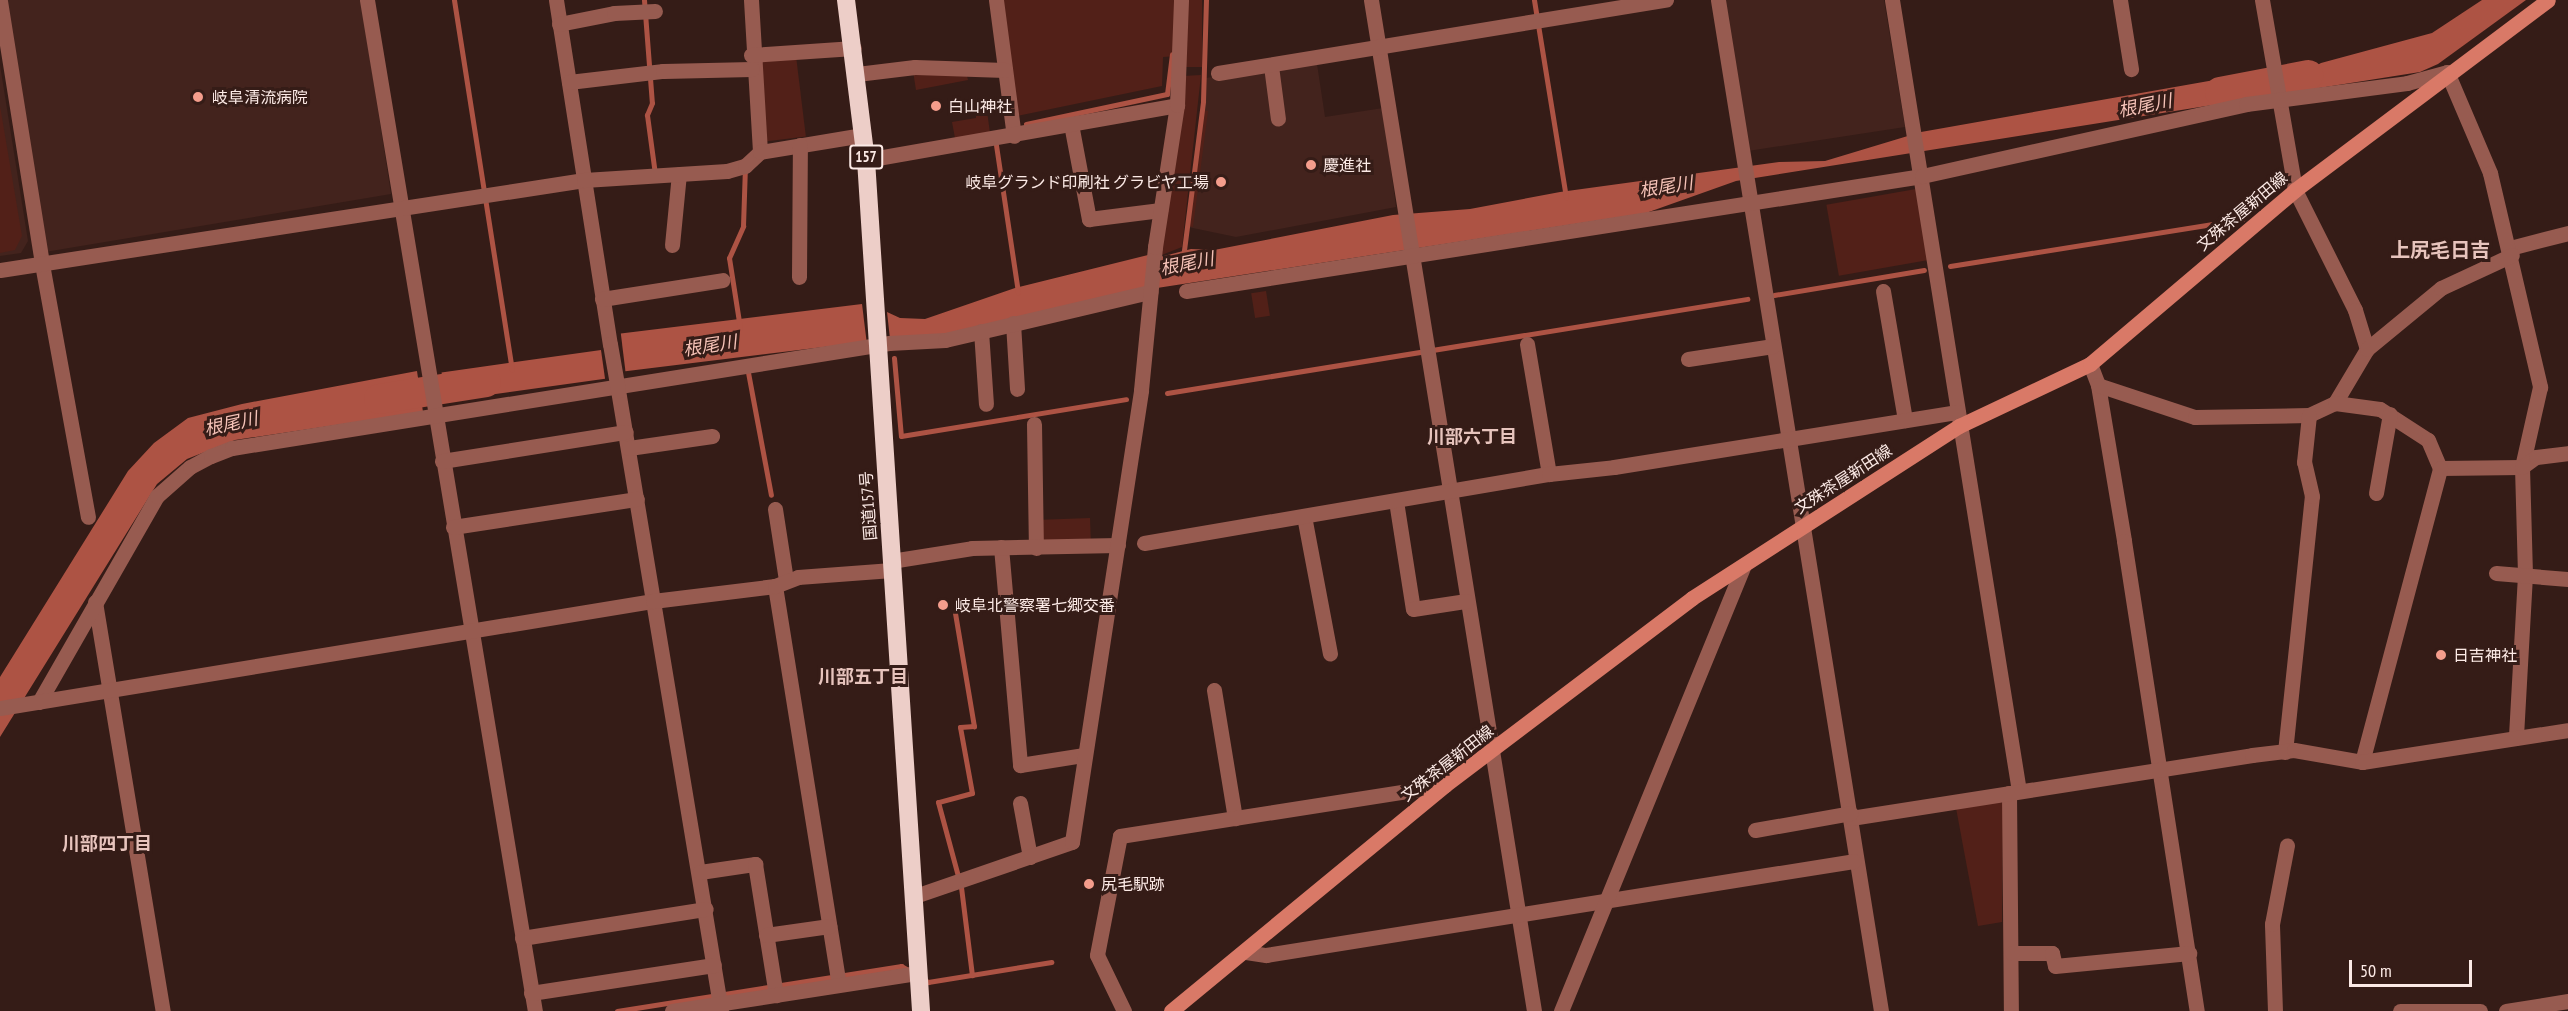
<!DOCTYPE html>
<html>
<head>
<meta charset="utf-8">
<style>
	body { margin:0 }
	#map { position:relative; width:2568px; height:1011px; overflow:hidden; background:#351c17; font-family:"PT Sans Narrow","Noto Sans JP",sans-serif }
	div>[style] { position:absolute }
	[style*='--x'] { left:calc(var(--x)*1px); top:calc(var(--y)*1px); width:calc(var(--w)*1px); rotate:calc(var(--a)*1deg) }
	.built>* { inset:0; background:#43231d }
	.green>* { inset:0; background:#522018; transform-origin:0 0 }
	.water>* { inset:0; background:#ad5344; transform-origin:0 0 }
	.stream>* { height:5px; margin:-2.5px; padding:0 2.5px; transform-origin:2.5px; border-radius:2.5px; background:#ad5344 }
	.river>* { height:30px; margin:-15px; padding:0 15px; transform-origin:15px; border-radius:15px; background:#ad5344 }
	.street>* { height:15px; margin:-7.5px; padding:0 7.5px; transform-origin:7.5px; border-radius:7.5px; background:#975b50 }
	.secondary>* { height:15px; margin:-7.5px; padding:0 7.5px; transform-origin:7.5px; border-radius:7.5px; background:#d97967 }
	.highway>* { height:18px; margin:-9px; padding:0 9px; transform-origin:9px; border-radius:9px; background:#edcec8 }
	.street-bridge>* { height:15px; margin:-7.5px; padding:0 7.5px; transform-origin:7.5px; border-radius:7.5px; background:#975b50 }
	.dots>* { width:16px; height:16px; translate:-50% -50%; box-sizing:border-box; border:3px solid #351c17; border-radius:50% }
	span { translate:-50% -50%; white-space:nowrap; text-align:center; line-height:1.15; -webkit-text-stroke:6px #351c17; paint-order:stroke }
	.shield-label span { padding:2px 4px; background:#351c17; border:2px solid; border-radius:4px; -webkit-text-stroke-width:0 }
	.shield-label { font-size:15px; color:#fceae6; font-weight:700 }
	.poi-label { font-size:16px; color:#fceae6 }
	.left { translate:0 -50%; text-align:left }
	.right { translate:-100% -50%; text-align:right }
	.street-label { font-size:16px; color:#fceae6 }
	.water-label { font-size:18px; color:#f5c2b7; font-style:italic }
	.neighbourhood-label { font-size:18px; color:#e7c4bd; font-weight:700 }
	.quarter-label { font-size:20px; color:#e7c4bd; font-weight:700 }
	.scale { position:absolute; left:2349px; top:960px; width:123px; height:27px; box-sizing:border-box; border:3px solid #fceae6; border-top:0; padding-left:8px; font-size:18px; line-height:21px; white-space:nowrap; color:#fceae6; -webkit-text-stroke:4px #351c17; paint-order:stroke }
</style>
</head>
<body>
<div id="map">
	<div class="built">
		<div style="clip-path:polygon(6px 0,361px 0,391px 194px,45px 252px)"></div>
		<div style="clip-path:polygon(1724px 0,1884px 0,1905px 127px,1748px 151px)"></div>
		<div style="clip-path:polygon(1317px 64px,1325px 117px,1383px 108px,1396px 207px,1236px 237px,1188px 227px,1205px 78px)"></div>
		<div style="clip-path:polygon(0 65px,28px 241px,21px 253px,0 256px)"></div>
	</div>
	<div class="green">
		<div style="clip-path:polygon(1000px 0,1178px 0,1177px 56px,1163px 57px,1162px 86px,1017px 116px)"></div>
		<div style="left:1186px;top:0;width:16px;height:67px"></div>
		<div style="left:796px;top:56px;width:81px;height:39px;rotate:83deg"></div>
		<div style="clip-path:polygon(913px 71px,966px 72px,968px 80px,916px 90px)"></div>
		<div style="clip-path:polygon(1201px 75px,1182px 247px,1159px 256px,1183px 76px)"></div>
		<div style="clip-path:polygon(0 106px,22px 236px,15px 250px,0 253px)"></div>
		<div style="clip-path:polygon(1204px 110px,1208px 111px,1193px 227px,1188px 226px)"></div>
		<div style="clip-path:polygon(987px 111px,990px 133px,955px 138px,952px 122px,976px 118px,976px 113px)"></div>
		<div style="left:1916px;top:189px;width:72px;height:91px;rotate:80deg"></div>
		<div style="left:1266px;top:291px;width:25px;height:15px;rotate:81deg"></div>
		<div style="left:1090px;top:518px;width:27px;height:54px;rotate:88deg"></div>
		<div style="clip-path:polygon(1997px 801px,2003px 803px,2002px 922px,1978px 926px,1956px 808px)"></div>
	</div>
	<div class="water">
		<div style="clip-path:polygon(2482px 0,2526px 0,2438px 64px,2420px 72px,1736px 181px,1646px 213px,1157px 288px,1160px 257px,1191px 249px,1214px 250px,1393px 215px,1470px 209px,1560px 192px,1779px 162px,1825px 161px,1921px 132px,2237px 76px,2261px 85px,2299px 75px,2321px 63px,2432px 33px)"></div>
		<div style="clip-path:polygon(1148px 255px,1145px 288px,945px 336px,890px 339px,887px 312px,900px 318px,925px 319px,1015px 288px)"></div>
		<div style="left:862px;top:304px;width:38px;height:243px;rotate:83deg"></div>
		<div style="left:601px;top:350px;width:29px;height:161px;rotate:82deg"></div>
		<div style="clip-path:polygon(417px 371px,423px 412px,235px 440px,187px 459px,157px 484px,0 737px,0 677px,128px 471px,154px 443px,188px 418px,242px 404px)"></div>
	</div>
	<div class="stream">
		<div style="--x:454;--y:0;--w:374;--a:81.1"></div>
		<div style="--x:644;--y:0;--w:103;--a:85.6"></div>
		<div style="--x:652;--y:103;--w:13;--a:113"></div>
		<div style="--x:647;--y:115;--w:60;--a:82.3"></div>
		<div style="--x:1534;--y:0;--w:200;--a:80.8"></div>
		<div style="--x:1026;--y:124;--w:144;--a:-12"></div>
		<div style="--x:1167;--y:94;--w:40;--a:-82.9"></div>
		<div style="--x:996;--y:145;--w:149;--a:81.5"></div>
		<div style="--x:1183;--y:258;--w:158;--a:-82.7"></div>
		<div style="--x:1203;--y:101;--w:101;--a:-88.3"></div>
		<div style="--x:1950;--y:266;--w:296;--a:-9.1"></div>
		<div style="--x:1774;--y:295;--w:152;--a:-9.5"></div>
		<div style="--x:740;--y:328;--w:71;--a:-98.9"></div>
		<div style="--x:729;--y:258;--w:35;--a:-66"></div>
		<div style="--x:743;--y:226;--w:59;--a:-88.1"></div>
		<div style="--x:894;--y:358;--w:78;--a:84.9"></div>
		<div style="--x:901;--y:436;--w:228;--a:-9.3"></div>
		<div style="--x:747;--y:367;--w:130;--a:79.4"></div>
		<div style="--x:1167;--y:393;--w:588;--a:-9.21"></div>
		<div style="--x:955;--y:613;--w:115;--a:80.5"></div>
		<div style="--x:974;--y:726;--w:14;--a:176"></div>
		<div style="--x:960;--y:727;--w:67;--a:79.7"></div>
		<div style="--x:972;--y:793;--w:35;--a:165"></div>
		<div style="--x:938;--y:802;--w:88;--a:74.9"></div>
		<div style="--x:961;--y:887;--w:89;--a:82.9"></div>
		<div style="--x:923;--y:979;--w:6;--a:31"></div>
		<div style="--x:928;--y:982;--w:125;--a:-9.2"></div>
		<div style="--x:617;--y:1011;--w:288;--a:-9"></div>
		<div style="--x:901;--y:966;--w:8;--a:30"></div>
	</div>
	<div class="river">
		<div style="--x:2220;--y:92;--w:90;--a:-10.9"></div>
		<div style="--x:379;--y:399;--w:108;--a:-9"></div>
	</div>
	<div class="street">
		<div style="--x:367;--y:0;--w:1025;--a:80.57"></div>
		<div style="--x:556;--y:0;--w:348;--a:81.1"></div>
		<div style="--x:751;--y:0;--w:152;--a:86.6"></div>
		<div style="--x:996;--y:0;--w:137;--a:82.5"></div>
		<div style="--x:1371;--y:0;--w:1024;--a:80.84"></div>
		<div style="--x:1718;--y:0;--w:1024;--a:80.84"></div>
		<div style="--x:1892;--y:0;--w:801;--a:80.88"></div>
		<div style="--x:2120;--y:0;--w:70;--a:80.9"></div>
		<div style="--x:2262;--y:0;--w:193;--a:80.1"></div>
		<div style="--x:2295;--y:190;--w:134;--a:63.4"></div>
		<div style="--x:2355;--y:310;--w:41;--a:72.9"></div>
		<div style="--x:2367;--y:349;--w:63;--a:120.7"></div>
		<div style="--x:0;--y:1;--w:266;--a:80.9"></div>
		<div style="--x:42;--y:264;--w:257;--a:79.7"></div>
		<div style="--x:559;--y:24;--w:56;--a:-11.3"></div>
		<div style="--x:614;--y:13;--w:41;--a:-2.8"></div>
		<div style="--x:751;--y:55;--w:103;--a:-3.9"></div>
		<div style="--x:1271;--y:66;--w:53;--a:82.5"></div>
		<div style="--x:1218;--y:73;--w:454;--a:-9.3"></div>
		<div style="--x:857;--y:74;--w:58;--a:-6.9"></div>
		<div style="--x:915;--y:67;--w:90;--a:1.9"></div>
		<div style="--x:569;--y:82;--w:95;--a:-6.7"></div>
		<div style="--x:663;--y:71;--w:89;--a:-1.3"></div>
		<div style="--x:1071;--y:124;--w:97;--a:79.3"></div>
		<div style="--x:1089;--y:219;--w:72;--a:-7.2"></div>
		<div style="--x:866;--y:160;--w:316;--a:-10"></div>
		<div style="--x:672;--y:245;--w:71;--a:-84.4"></div>
		<div style="--x:2510;--y:248;--w:60;--a:-14.5"></div>
		<div style="--x:0;--y:270;--w:591;--a:-8.76"></div>
		<div style="--x:584;--y:180;--w:143;--a:-3.6"></div>
		<div style="--x:727;--y:171;--w:19;--a:-16"></div>
		<div style="--x:745;--y:166;--w:21;--a:-43"></div>
		<div style="--x:760;--y:152;--w:104;--a:-9.4"></div>
		<div style="--x:799;--y:277;--w:132;--a:-89.6"></div>
		<div style="--x:1186;--y:291;--w:745;--a:-8.88"></div>
		<div style="--x:1922;--y:176;--w:332;--a:-12.5"></div>
		<div style="--x:2246;--y:104;--w:162;--a:-7.4"></div>
		<div style="--x:2407;--y:83;--w:41;--a:-15.4"></div>
		<div style="--x:2447;--y:72;--w:110;--a:66.9"></div>
		<div style="--x:2490;--y:173;--w:220;--a:76.8"></div>
		<div style="--x:2540;--y:387;--w:82;--a:102.7"></div>
		<div style="--x:2522;--y:467;--w:108;--a:88.4"></div>
		<div style="--x:2525;--y:575;--w:163;--a:93.2"></div>
		<div style="--x:1883;--y:291;--w:131;--a:80.3"></div>
		<div style="--x:602;--y:299;--w:122;--a:-8.9"></div>
		<div style="--x:1013;--y:323;--w:66;--a:86.5"></div>
		<div style="--x:981;--y:331;--w:73;--a:86.1"></div>
		<div style="--x:1527;--y:344;--w:132;--a:80.4"></div>
		<div style="--x:2367;--y:349;--w:96;--a:-39.5"></div>
		<div style="--x:2441;--y:288;--w:78;--a:-24.9"></div>
		<div style="--x:1688;--y:359;--w:86;--a:-8.7"></div>
		<div style="--x:2090;--y:364;--w:22;--a:69"></div>
		<div style="--x:2098;--y:385;--w:158;--a:80.5"></div>
		<div style="--x:2124;--y:541;--w:476;--a:81.2"></div>
		<div style="--x:2098;--y:385;--w:102;--a:18.3"></div>
		<div style="--x:2195;--y:417;--w:114;--a:-1"></div>
		<div style="--x:2309;--y:415;--w:29;--a:-25"></div>
		<div style="--x:2335;--y:403;--w:45;--a:7.6"></div>
		<div style="--x:2380;--y:409;--w:57;--a:32.9"></div>
		<div style="--x:2428;--y:440;--w:30;--a:67"></div>
		<div style="--x:2440;--y:468;--w:82;--a:-0.7"></div>
		<div style="--x:2522;--y:467;--w:17;--a:-36"></div>
		<div style="--x:2536;--y:457;--w:32;--a:-7"></div>
		<div style="--x:618;--y:390;--w:629;--a:80.58"></div>
		<div style="--x:1034;--y:424;--w:124;--a:89.1"></div>
		<div style="--x:629;--y:448;--w:84;--a:-8.2"></div>
		<div style="--x:442;--y:461;--w:186;--a:-9"></div>
		<div style="--x:2376;--y:493;--w:80;--a:-80"></div>
		<div style="--x:1396;--y:501;--w:109;--a:81.1"></div>
		<div style="--x:1413;--y:609;--w:54;--a:-8.6"></div>
		<div style="--x:775;--y:509;--w:72;--a:81.2"></div>
		<div style="--x:1304;--y:516;--w:140;--a:79.3"></div>
		<div style="--x:453;--y:527;--w:186;--a:-8.7"></div>
		<div style="--x:1144;--y:543;--w:411;--a:-9.7"></div>
		<div style="--x:1549;--y:474;--w:65;--a:-6.1"></div>
		<div style="--x:1614;--y:467;--w:348;--a:-9.1"></div>
		<div style="--x:1001;--y:547;--w:219;--a:85"></div>
		<div style="--x:1020;--y:765;--w:65;--a:-8.9"></div>
		<div style="--x:891;--y:561;--w:82;--a:-9.1"></div>
		<div style="--x:972;--y:548;--w:146;--a:-1.2"></div>
		<div style="--x:2496;--y:573;--w:72;--a:4.8"></div>
		<div style="--x:775;--y:586;--w:403;--a:80.9"></div>
		<div style="--x:95;--y:602;--w:415;--a:80.6"></div>
		<div style="--x:1214;--y:690;--w:130;--a:80.7"></div>
		<div style="--x:39;--y:702;--w:237;--a:-60.2"></div>
		<div style="--x:157;--y:496;--w:44;--a:-41.3"></div>
		<div style="--x:190;--y:467;--w:24;--a:-28"></div>
		<div style="--x:211;--y:456;--w:22;--a:-21"></div>
		<div style="--x:232;--y:448;--w:665;--a:-9.08"></div>
		<div style="--x:889;--y:343;--w:56;--a:-3.1"></div>
		<div style="--x:945;--y:340;--w:211;--a:-13.2"></div>
		<div style="--x:0;--y:708;--w:662;--a:-9.31"></div>
		<div style="--x:653;--y:601;--w:123;--a:-7"></div>
		<div style="--x:775;--y:586;--w:25;--a:-21"></div>
		<div style="--x:798;--y:577;--w:94;--a:-4.3"></div>
		<div style="--x:2285;--y:752;--w:257;--a:-84"></div>
		<div style="--x:2312;--y:496;--w:35;--a:-103"></div>
		<div style="--x:2304;--y:462;--w:47;--a:-83.9"></div>
		<div style="--x:2362;--y:762;--w:304;--a:-75.1"></div>
		<div style="--x:2009;--y:793;--w:218;--a:89.5"></div>
		<div style="--x:1020;--y:803;--w:55;--a:79.5"></div>
		<div style="--x:1851;--y:818;--w:406;--a:-8.9"></div>
		<div style="--x:2252;--y:755;--w:42;--a:-6.8"></div>
		<div style="--x:2294;--y:750;--w:69;--a:10"></div>
		<div style="--x:2362;--y:762;--w:208;--a:-8.8"></div>
		<div style="--x:1755;--y:830;--w:97;--a:-10"></div>
		<div style="--x:700;--y:872;--w:56;--a:-8.3"></div>
		<div style="--x:755;--y:864;--w:133;--a:80.9"></div>
		<div style="--x:915;--y:896;--w:166;--a:-19"></div>
		<div style="--x:1072;--y:842;--w:457;--a:-81.3"></div>
		<div style="--x:1141;--y:390;--w:144;--a:-84.4"></div>
		<div style="--x:1155;--y:247;--w:144;--a:-81.2"></div>
		<div style="--x:1177;--y:105;--w:105;--a:-87.8"></div>
		<div style="--x:766;--y:935;--w:64;--a:-8.1"></div>
		<div style="--x:522;--y:938;--w:186;--a:-9"></div>
		<div style="--x:1246;--y:952;--w:20;--a:9"></div>
		<div style="--x:1266;--y:955;--w:595;--a:-9.08"></div>
		<div style="--x:2012;--y:953;--w:40;--a:0"></div>
		<div style="--x:2052;--y:953;--w:13;--a:77"></div>
		<div style="--x:2055;--y:966;--w:135;--a:-5.5"></div>
		<div style="--x:531;--y:993;--w:185;--a:-8.7"></div>
		<div style="--x:672;--y:1011;--w:249;--a:-8.8"></div>
		<div style="--x:1124;--y:1011;--w:62;--a:-115.7"></div>
		<div style="--x:1097;--y:955;--w:121;--a:-79.1"></div>
		<div style="--x:1120;--y:836;--w:329;--a:-8.9"></div>
		<div style="--x:1561;--y:1011;--w:482;--a:-67.7"></div>
		<div style="--x:2275;--y:1011;--w:87;--a:-92"></div>
		<div style="--x:2272;--y:924;--w:80;--a:-79.2"></div>
		<div style="--x:2400;--y:1011;--w:80;--a:0"></div>
		<div style="--x:2506;--y:1011;--w:63;--a:-9.2"></div>
	</div>
	<div class="secondary">
		<div style="--x:1171;--y:1011;--w:355;--a:-39.5"></div>
		<div style="--x:1445;--y:785;--w:310;--a:-37.1"></div>
		<div style="--x:1692;--y:598;--w:318;--a:-32.8"></div>
		<div style="--x:1959;--y:426;--w:145;--a:-25.3"></div>
		<div style="--x:2090;--y:364;--w:269;--a:-40.3"></div>
		<div style="--x:2295;--y:190;--w:316;--a:-36.9"></div>
	</div>
	<div class="highway">
		<div style="--x:846;--y:0;--w:161;--a:82.9"></div>
		<div style="--x:866;--y:160;--w:853;--a:86.3"></div>
	</div>
	<div class="street-bridge">
		<div style="--x:610;--y:344;--w:47;--a:80.1"></div>
	</div>
	<div class="dots">
		<div style="left:198px;top:97px;background:#f49d8c"></div>
		<div style="left:936px;top:106px;background:#f49d8c"></div>
		<div style="left:1311px;top:165px;background:#f49d8c"></div>
		<div style="left:1221px;top:182px;background:#f49d8c"></div>
		<div style="left:943px;top:605px;background:#f49d8c"></div>
		<div style="left:2441px;top:655px;background:#f49d8c"></div>
		<div style="left:1089px;top:884px;background:#f49d8c"></div>
	</div>
	<div class="shield-label">
		<span style="left:866px;top:157px">157</span>
	</div>
	<div class="poi-label">
		<span class="left" style="left:212px;top:97px">岐阜清流病院</span>
		<span class="left" style="left:948px;top:106px">白山神社</span>
		<span class="left" style="left:1323px;top:165px">慶進社</span>
		<span class="right" style="left:1209px;top:182px">岐阜グランド印刷社 グラビヤ工場</span>
		<span class="left" style="left:955px;top:605px">岐阜北警察署七郷交番</span>
		<span class="left" style="left:2453px;top:655px">日吉神社</span>
		<span class="left" style="left:1101px;top:884px">尻毛駅跡</span>
	</div>
	<div class="street-label">
		<span style="left:2242px;top:211px;rotate:-40deg">文殊茶屋新田線</span>
		<span style="left:1843px;top:479px;rotate:-33deg">文殊茶屋新田線</span>
		<span style="left:868px;top:506px;rotate:-94deg">国道157号</span>
		<span style="left:1447px;top:763px;rotate:-38deg">文殊茶屋新田線</span>
	</div>
	<div class="water-label">
		<span style="left:2145px;top:106px;rotate:-11deg">根尾川</span>
		<span style="left:1666px;top:187px;rotate:-9deg">根尾川</span>
		<span style="left:1187px;top:264px;rotate:-11deg">根尾川</span>
		<span style="left:710px;top:346px;rotate:-9deg">根尾川</span>
		<span style="left:231px;top:424px;rotate:-12deg">根尾川</span>
	</div>
	<div class="neighbourhood-label">
		<span style="left:1472px;top:437px">川部六丁目</span>
		<span style="left:863px;top:677px">川部五丁目</span>
		<span style="left:107px;top:844px">川部四丁目</span>
	</div>
	<div class="quarter-label">
		<span style="left:2440px;top:250px">上尻毛日吉</span>
	</div>
	<div class="scale">50 m</div>
</div>
</body>
</html>
